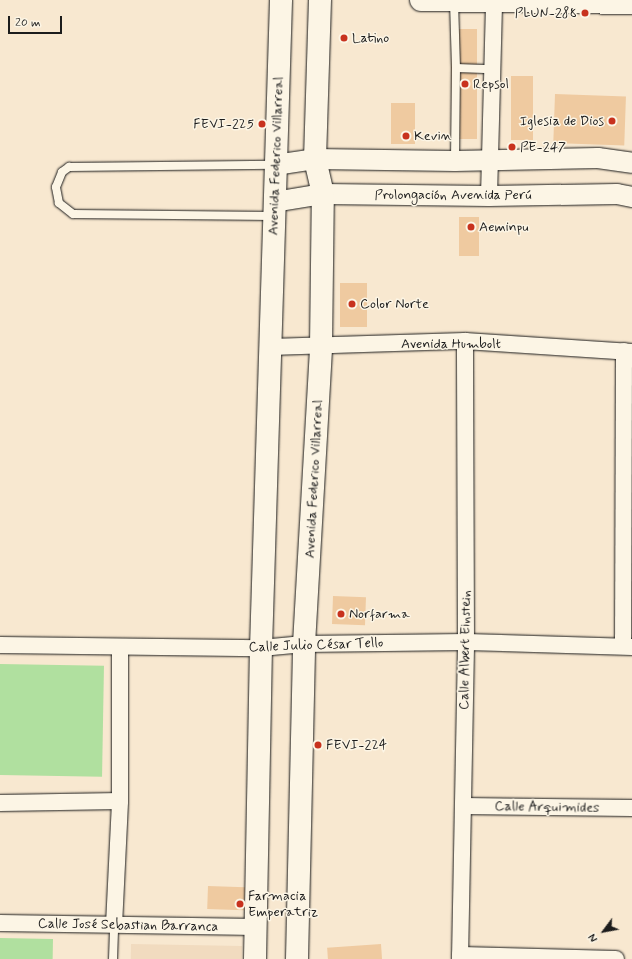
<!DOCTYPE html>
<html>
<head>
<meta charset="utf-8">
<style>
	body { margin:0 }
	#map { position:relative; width:632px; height:959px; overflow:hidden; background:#f8e8d0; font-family:Mynerve,sans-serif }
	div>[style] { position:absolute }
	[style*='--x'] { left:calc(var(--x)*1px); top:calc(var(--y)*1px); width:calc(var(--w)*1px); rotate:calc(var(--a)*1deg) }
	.built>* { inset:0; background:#f1dbbf; transform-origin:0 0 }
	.green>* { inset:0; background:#b0e09f; transform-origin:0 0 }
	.building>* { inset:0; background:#efcaa0; transform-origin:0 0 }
	.roads { filter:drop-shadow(0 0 1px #1c1c1c) drop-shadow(0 0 1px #1c1c1c) }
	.service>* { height:8px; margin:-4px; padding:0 4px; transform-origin:4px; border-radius:4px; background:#fcf5e5 }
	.minor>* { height:16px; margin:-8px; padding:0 8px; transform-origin:8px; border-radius:8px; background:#fcf5e5 }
	.tertiary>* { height:20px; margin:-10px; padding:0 10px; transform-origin:10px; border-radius:10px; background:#fcf5e5 }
	.secondary>* { height:22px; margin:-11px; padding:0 11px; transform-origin:11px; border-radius:11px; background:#fcf5e5 }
	.primary>* { height:22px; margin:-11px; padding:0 11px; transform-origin:11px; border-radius:11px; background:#fcf5e5 }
	.dots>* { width:11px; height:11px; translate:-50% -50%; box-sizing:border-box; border:2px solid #fcf5e5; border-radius:50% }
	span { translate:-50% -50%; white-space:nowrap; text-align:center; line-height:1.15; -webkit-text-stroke:3px #fcf5e5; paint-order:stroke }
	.poi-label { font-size:14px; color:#1c1c1c }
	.right { translate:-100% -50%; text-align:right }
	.left { translate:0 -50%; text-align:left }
	.street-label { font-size:14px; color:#1c1c1c }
	.north { position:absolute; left:584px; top:911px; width:40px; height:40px; -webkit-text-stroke:3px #fcf5e5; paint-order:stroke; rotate:238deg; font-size:11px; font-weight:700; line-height:16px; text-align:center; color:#1c1c1c }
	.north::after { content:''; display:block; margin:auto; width:14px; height:18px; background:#1c1c1c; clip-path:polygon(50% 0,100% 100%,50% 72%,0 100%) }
	.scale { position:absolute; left:8px; top:16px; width:54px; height:18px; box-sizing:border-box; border:2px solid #1c1c1c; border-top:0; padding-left:5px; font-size:12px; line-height:14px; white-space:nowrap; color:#1c1c1c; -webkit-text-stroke:3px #fcf5e5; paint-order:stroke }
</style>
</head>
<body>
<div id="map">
	<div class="built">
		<div style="left:131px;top:944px;width:111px;height:15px;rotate:1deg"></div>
	</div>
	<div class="green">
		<div style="left:0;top:664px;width:104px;height:111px;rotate:1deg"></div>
		<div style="left:0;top:938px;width:53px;height:21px;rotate:1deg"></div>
	</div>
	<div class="building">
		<div style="left:451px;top:29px;width:26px;height:110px"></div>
		<div style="left:511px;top:76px;width:22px;height:64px"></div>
		<div style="left:555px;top:94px;width:71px;height:49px;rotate:2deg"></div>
		<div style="left:391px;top:103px;width:24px;height:41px"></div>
		<div style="left:459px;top:217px;width:20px;height:39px"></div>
		<div style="left:340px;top:283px;width:27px;height:44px"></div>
		<div style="left:333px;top:596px;width:33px;height:28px;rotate:2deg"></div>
		<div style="left:208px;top:886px;width:37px;height:23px;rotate:2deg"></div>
		<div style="left:381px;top:944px;width:15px;height:54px;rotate:86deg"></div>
	</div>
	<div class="roads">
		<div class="service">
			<div style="--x:454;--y:1;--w:67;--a:88.3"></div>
			<div style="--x:455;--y:161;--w:93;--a:-89.4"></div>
			<div style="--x:456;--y:68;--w:36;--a:2"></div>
			<div style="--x:273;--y:216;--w:200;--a:-179.4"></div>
			<div style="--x:73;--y:214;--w:18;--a:-142"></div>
			<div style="--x:59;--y:203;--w:16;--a:-101"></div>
			<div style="--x:56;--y:187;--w:16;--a:-68"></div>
			<div style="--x:62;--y:172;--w:9;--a:-36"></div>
			<div style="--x:69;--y:167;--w:206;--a:-0.6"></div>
			<div style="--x:113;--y:959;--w:34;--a:-88"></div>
		</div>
		<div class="minor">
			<div style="--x:489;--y:196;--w:195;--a:-88.5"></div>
			<div style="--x:270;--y:347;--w:195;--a:-1.8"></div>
			<div style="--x:465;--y:341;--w:167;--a:3.8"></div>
			<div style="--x:0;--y:645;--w:261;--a:0.7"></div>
			<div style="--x:261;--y:648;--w:43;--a:-5.3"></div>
			<div style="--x:304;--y:644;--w:162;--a:-0.7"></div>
			<div style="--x:466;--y:642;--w:166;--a:1.7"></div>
			<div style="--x:623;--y:646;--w:295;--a:-89.8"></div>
			<div style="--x:0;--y:803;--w:120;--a:-1"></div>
			<div style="--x:463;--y:806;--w:169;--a:0.7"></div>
			<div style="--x:0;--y:923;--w:256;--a:0.9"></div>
			<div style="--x:114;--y:925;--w:124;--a:-87.2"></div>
			<div style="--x:120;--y:801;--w:153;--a:-90"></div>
			<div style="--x:460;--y:955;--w:156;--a:1.5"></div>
			<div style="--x:460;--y:959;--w:317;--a:-88.9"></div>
			<div style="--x:466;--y:642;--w:301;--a:-90.2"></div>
		</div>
		<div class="tertiary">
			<div style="--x:275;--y:165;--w:40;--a:-8.5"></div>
			<div style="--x:315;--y:159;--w:140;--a:0.8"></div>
			<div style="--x:455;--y:161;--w:143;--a:-1.2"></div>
			<div style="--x:598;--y:158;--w:34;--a:8"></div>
			<div style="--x:274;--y:202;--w:50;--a:-9.3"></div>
			<div style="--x:323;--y:194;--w:166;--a:0.7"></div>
			<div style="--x:489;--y:196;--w:128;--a:-0.9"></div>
			<div style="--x:617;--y:194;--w:15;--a:11"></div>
		</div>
		<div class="secondary">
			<div style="--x:255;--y:959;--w:311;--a:-88.9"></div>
			<div style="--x:261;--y:648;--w:648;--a:-88.23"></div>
			<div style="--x:297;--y:959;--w:315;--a:-88.7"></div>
			<div style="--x:304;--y:644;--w:297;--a:-86.7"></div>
			<div style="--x:321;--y:347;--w:153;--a:-89.3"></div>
			<div style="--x:323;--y:194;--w:36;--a:-103"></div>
			<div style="--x:315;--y:159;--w:159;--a:-88.2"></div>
		</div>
		<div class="primary">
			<div style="--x:421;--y:0;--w:211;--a:0.8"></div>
		</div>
	</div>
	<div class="dots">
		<div style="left:585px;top:13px;background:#c8321e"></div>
		<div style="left:344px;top:38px;background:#c8321e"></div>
		<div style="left:465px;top:84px;background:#c8321e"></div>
		<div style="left:612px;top:121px;background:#c8321e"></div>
		<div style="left:262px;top:124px;background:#c8321e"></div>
		<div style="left:406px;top:136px;background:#c8321e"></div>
		<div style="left:512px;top:147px;background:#c8321e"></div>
		<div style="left:471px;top:227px;background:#c8321e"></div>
		<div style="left:352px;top:304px;background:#c8321e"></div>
		<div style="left:341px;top:614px;background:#c8321e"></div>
		<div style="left:318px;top:745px;background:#c8321e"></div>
		<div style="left:240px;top:904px;background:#c8321e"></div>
	</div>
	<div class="poi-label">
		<span class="right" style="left:577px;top:13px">PLUN-288</span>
		<span class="left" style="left:352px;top:38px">Latino</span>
		<span class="left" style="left:473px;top:84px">Repsol</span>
		<span class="right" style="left:604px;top:121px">Iglesia de Dios</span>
		<span class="right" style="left:254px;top:124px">FEVI-225</span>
		<span class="left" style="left:414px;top:136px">Kevin</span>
		<span class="left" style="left:520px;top:147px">PE-247</span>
		<span class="left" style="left:479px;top:227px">Aeminpu</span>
		<span class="left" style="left:360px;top:304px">Color Norte</span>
		<span class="left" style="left:349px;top:614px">Norfarma</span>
		<span class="left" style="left:326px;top:745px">FEVI-224</span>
		<span class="left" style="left:248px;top:904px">Farmacia<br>Emperatriz</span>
	</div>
	<div class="street-label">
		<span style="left:276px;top:156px;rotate:-88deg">Avenida Federico Villarreal</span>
		<span style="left:453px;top:195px">Prolongación Avenida Perú</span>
		<span style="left:451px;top:344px">Avenida Humbolt</span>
		<span style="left:314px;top:479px;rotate:-87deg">Avenida Federico Villarreal</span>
		<span style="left:316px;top:645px;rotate:-2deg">Calle Julio César Tello</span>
		<span style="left:465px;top:650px;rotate:-89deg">Calle Albert Einstein</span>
		<span style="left:547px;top:807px;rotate:1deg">Calle Arquimides</span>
		<span style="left:128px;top:925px;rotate:1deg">Calle José Sebastian Barranca</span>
	</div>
	<div class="north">N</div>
	<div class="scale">20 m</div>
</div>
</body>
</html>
